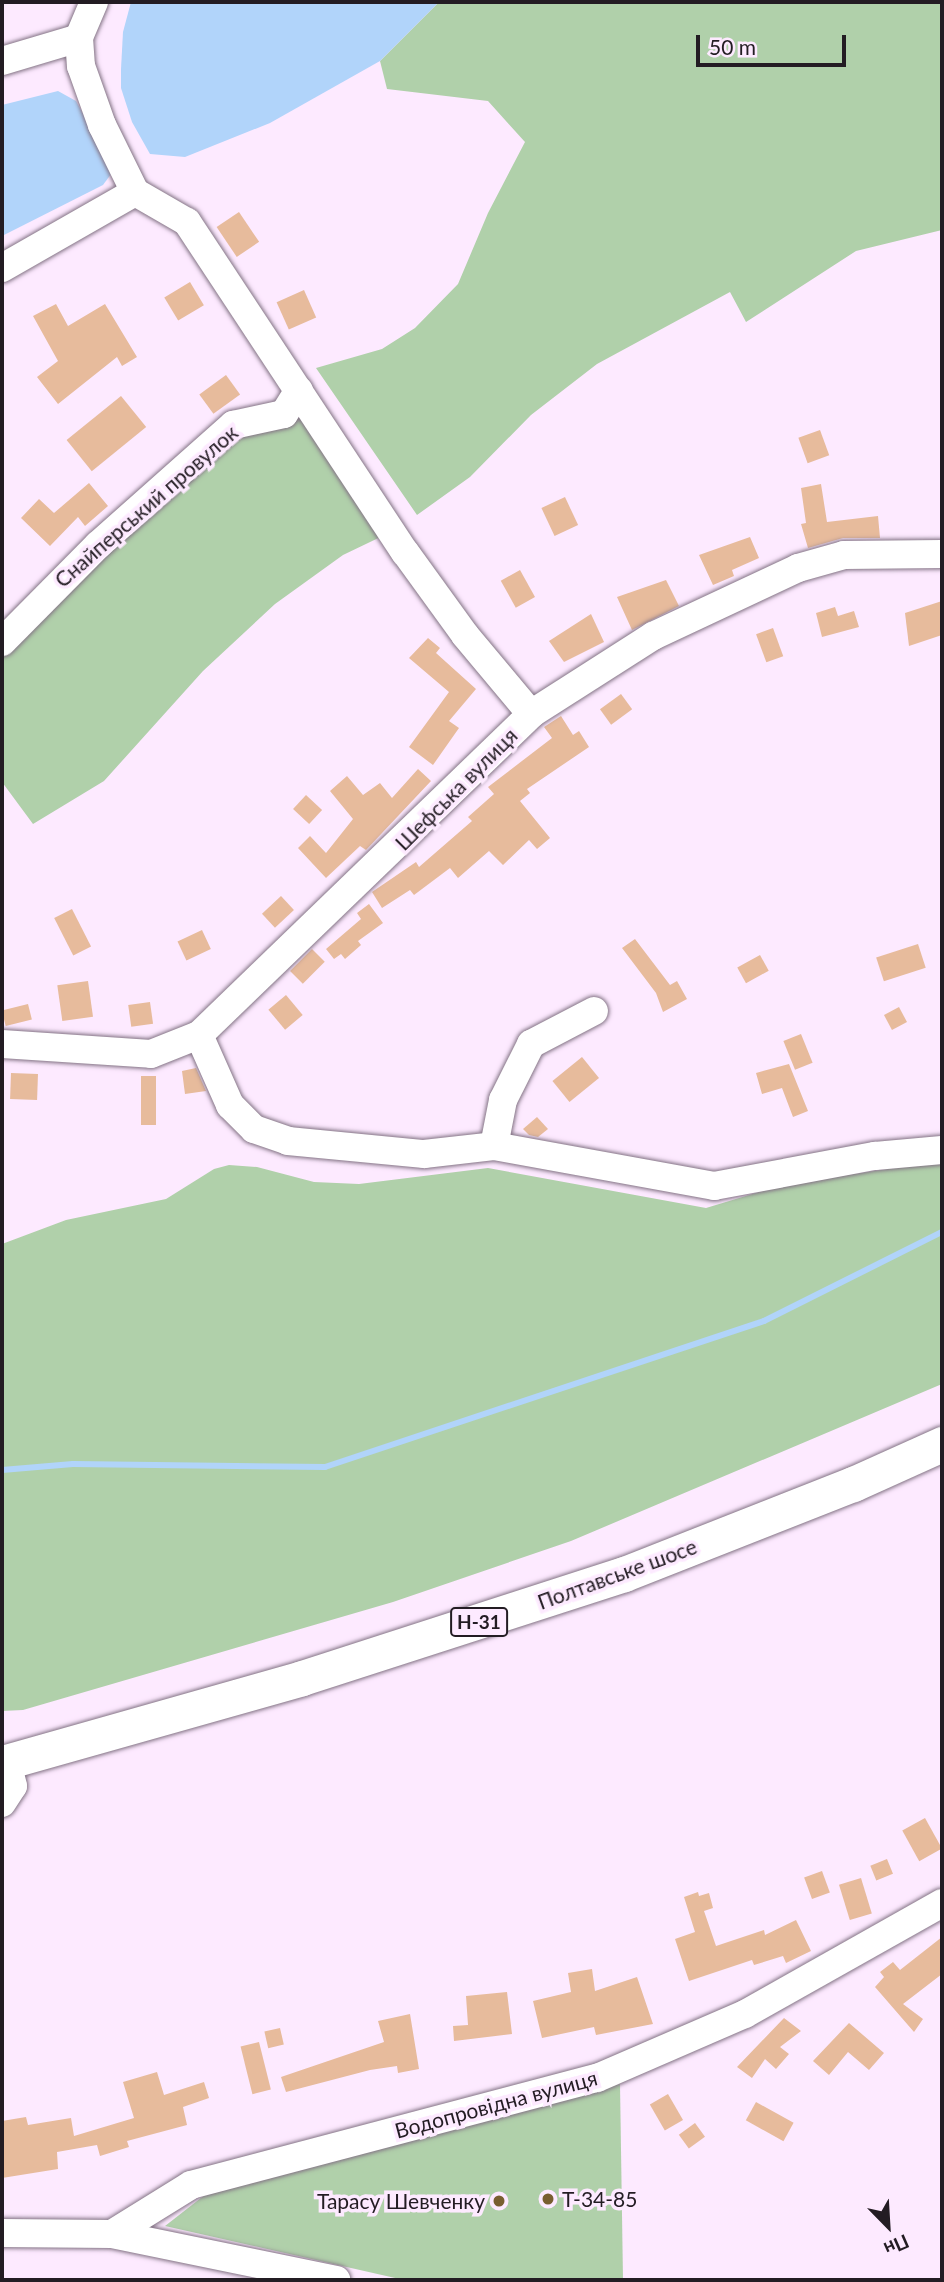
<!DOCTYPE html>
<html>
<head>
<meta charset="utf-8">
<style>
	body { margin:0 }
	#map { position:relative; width:944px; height:2282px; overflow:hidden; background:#fdeaff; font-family:Lato,sans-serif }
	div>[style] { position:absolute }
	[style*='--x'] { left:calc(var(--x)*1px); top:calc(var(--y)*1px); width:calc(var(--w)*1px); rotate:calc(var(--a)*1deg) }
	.green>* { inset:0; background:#b0d0aa }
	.water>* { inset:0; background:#b1d4fa }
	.stream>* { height:6px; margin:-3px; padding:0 3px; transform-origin:3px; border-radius:3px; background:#b1d4fa }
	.building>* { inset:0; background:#e7bb9c; transform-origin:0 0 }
	.roads { filter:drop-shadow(0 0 2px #837385) drop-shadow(0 0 2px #837385) }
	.minor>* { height:28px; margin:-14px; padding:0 14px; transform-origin:14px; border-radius:14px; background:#fff }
	.major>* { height:35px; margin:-17.5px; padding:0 17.5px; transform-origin:17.5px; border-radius:17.5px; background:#fff }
	.dots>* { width:19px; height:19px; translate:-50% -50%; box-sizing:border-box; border:4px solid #fdeaff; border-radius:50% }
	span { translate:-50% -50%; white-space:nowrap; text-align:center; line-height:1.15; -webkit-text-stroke:7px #fdeaff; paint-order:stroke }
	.shield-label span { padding:2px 5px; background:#fdeaff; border:2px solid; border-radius:5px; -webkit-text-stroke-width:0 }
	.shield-label { font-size:19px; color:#231c23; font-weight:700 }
	.street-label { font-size:21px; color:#231c23 }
	.poi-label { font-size:21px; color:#231c23 }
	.left { translate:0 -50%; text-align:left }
	.right { translate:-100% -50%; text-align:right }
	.frame { position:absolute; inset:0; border:4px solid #231c23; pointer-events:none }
	.north { position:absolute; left:853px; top:2191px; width:70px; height:70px; -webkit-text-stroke:5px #fdeaff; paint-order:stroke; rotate:156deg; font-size:19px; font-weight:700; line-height:28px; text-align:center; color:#231c23 }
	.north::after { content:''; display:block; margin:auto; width:24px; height:32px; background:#231c23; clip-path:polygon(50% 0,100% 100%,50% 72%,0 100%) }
	.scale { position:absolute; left:696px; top:35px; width:150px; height:32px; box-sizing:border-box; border:4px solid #231c23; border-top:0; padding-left:9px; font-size:21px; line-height:24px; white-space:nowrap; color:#231c23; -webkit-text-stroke:5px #fdeaff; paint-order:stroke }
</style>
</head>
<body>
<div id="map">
	<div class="green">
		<div style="clip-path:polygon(439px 2px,942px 2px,942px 230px,856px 251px,746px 322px,730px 292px,597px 364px,531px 415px,470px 477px,417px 515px,316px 368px,382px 349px,415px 328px,458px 284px,488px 213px,525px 142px,488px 101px,387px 89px,380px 61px)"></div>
		<div style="clip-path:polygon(312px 406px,393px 531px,343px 555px,275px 604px,203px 671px,104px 781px,33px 824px,2px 782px,2px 643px,238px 426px)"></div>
		<div style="clip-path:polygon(942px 1161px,942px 1384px,571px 1541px,393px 1602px,23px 1710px,2px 1711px,2px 1244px,66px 1220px,166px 1199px,214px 1169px,229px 1165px,257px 1167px,314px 1182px,359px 1184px,488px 1168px,706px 1208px,786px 1184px)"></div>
		<div style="clip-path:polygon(620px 2084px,623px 2280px,404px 2280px,165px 2226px,215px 2187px)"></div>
	</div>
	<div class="water">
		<div style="clip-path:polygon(131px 2px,439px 2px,380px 61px,270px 123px,185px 157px,150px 154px,132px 122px,121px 88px,121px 69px,123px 32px)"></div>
		<div style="clip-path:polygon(58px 91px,76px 101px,114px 170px,103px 185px,2px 236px,2px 105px)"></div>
	</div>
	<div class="stream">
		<div style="--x:2;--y:1470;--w:71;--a:-4.8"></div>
		<div style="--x:73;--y:1464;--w:252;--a:0.7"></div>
		<div style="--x:325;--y:1467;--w:463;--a:-18.4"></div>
		<div style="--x:764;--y:1321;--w:199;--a:-26.6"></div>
	</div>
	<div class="building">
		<div style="left:239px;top:212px;width:36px;height:27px;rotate:56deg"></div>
		<div style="left:190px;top:282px;width:27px;height:30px;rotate:59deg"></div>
		<div style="left:304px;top:290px;width:30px;height:30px;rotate:66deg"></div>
		<div style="clip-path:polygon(56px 304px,68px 326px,105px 304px,137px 357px,122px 366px,117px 357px,58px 404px,37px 377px,58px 361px,33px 316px)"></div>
		<div style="left:226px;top:375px;width:24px;height:33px;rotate:54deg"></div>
		<div style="left:121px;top:396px;width:40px;height:70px;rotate:51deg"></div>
		<div style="left:820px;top:430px;width:27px;height:23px;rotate:70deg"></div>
		<div style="clip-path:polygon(89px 483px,108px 506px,85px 526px,78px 517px,50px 546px,21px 518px,39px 499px,54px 513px)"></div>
		<div style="clip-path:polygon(821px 484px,827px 522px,878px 516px,880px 538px,843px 538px,808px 548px,801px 524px,806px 523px,801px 488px)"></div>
		<div style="left:565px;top:497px;width:31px;height:26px;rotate:65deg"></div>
		<div style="clip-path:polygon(750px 537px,759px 558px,732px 570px,734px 576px,713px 585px,699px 555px)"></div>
		<div style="left:520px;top:570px;width:31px;height:22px;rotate:61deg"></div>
		<div style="clip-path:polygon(666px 580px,679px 606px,632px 630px,617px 597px)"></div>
		<div style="clip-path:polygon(942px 601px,942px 635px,909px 646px,905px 613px)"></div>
		<div style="clip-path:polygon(835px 607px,838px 616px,854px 611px,859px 627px,822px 637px,816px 613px)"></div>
		<div style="clip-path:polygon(591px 614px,604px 642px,564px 662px,549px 641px)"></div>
		<div style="left:773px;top:628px;width:30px;height:18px;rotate:70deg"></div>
		<div style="clip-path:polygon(428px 638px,440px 648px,436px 653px,476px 689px,449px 721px,459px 728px,433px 765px,409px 747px,449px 692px,409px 658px)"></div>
		<div style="left:621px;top:694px;width:19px;height:26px;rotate:54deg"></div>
		<div style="clip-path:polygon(561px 716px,573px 735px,579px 731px,589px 747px,527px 789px,530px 793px,520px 801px,550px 838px,537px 849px,529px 840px,503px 865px,489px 851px,458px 878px,450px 868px,414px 895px,410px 890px,382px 908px,372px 892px,416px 862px,419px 867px,472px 821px,468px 817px,494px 794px,488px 787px,552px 738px,544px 727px)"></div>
		<div style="clip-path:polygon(418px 769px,431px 781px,366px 850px,360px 846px,326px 878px,298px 848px,310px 836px,326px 853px,353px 819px,330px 791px,347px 776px,363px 795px,380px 783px,392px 798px)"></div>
		<div style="left:306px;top:795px;width:22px;height:19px;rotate:43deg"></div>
		<div style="left:281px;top:896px;width:19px;height:26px;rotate:47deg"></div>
		<div style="clip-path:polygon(369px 904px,383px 923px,358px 941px,361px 945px,345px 959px,341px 954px,334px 959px,326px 949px,361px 919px,357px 913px)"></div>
		<div style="left:72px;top:909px;width:42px;height:20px;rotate:63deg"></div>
		<div style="left:202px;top:930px;width:21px;height:27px;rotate:65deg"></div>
		<div style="clip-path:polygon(635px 939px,670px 985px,677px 981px,687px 999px,663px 1012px,656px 993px,622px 948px)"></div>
		<div style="left:918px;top:944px;width:25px;height:44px;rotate:72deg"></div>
		<div style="left:312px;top:949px;width:18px;height:31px;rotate:45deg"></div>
		<div style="left:760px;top:955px;width:18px;height:26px;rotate:61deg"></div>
		<div style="left:88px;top:981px;width:36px;height:31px;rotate:82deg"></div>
		<div style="left:286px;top:995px;width:26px;height:23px;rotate:50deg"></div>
		<div style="left:150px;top:1002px;width:22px;height:22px;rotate:82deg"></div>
		<div style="left:28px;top:1004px;width:16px;height:27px;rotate:76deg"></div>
		<div style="left:899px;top:1007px;width:17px;height:17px;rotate:62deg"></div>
		<div style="left:801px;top:1034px;width:31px;height:19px;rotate:68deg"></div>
		<div style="left:582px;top:1057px;width:27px;height:38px;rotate:51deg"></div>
		<div style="clip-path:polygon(789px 1064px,808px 1111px,793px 1117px,782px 1088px,762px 1094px,756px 1073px)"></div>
		<div style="clip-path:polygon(196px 1068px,206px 1091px,185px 1094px,182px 1071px)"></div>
		<div style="left:11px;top:1073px;width:27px;height:26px;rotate:2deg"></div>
		<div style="left:141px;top:1076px;width:15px;height:49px"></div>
		<div style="clip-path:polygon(537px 1117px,548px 1129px,538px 1137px,529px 1135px,523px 1129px)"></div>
		<div style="left:925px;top:1818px;width:35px;height:26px;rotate:61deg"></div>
		<div style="left:887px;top:1859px;width:16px;height:18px;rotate:68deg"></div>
		<div style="left:822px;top:1871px;width:23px;height:19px;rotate:70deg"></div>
		<div style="left:861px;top:1878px;width:37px;height:23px;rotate:73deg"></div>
		<div style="clip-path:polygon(698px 1892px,699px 1896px,709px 1893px,713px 1908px,704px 1911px,716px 1946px,764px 1930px,765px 1935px,796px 1920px,811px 1951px,786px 1963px,783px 1956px,754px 1965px,752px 1960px,689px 1981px,675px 1939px,695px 1932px,684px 1897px)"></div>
		<div style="clip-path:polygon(942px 1937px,942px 1974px,903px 2004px,923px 2019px,914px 2032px,875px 1987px,884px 1977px,880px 1972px,893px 1962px,900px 1970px)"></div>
		<div style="clip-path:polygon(592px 1969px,595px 1991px,637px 1977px,653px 2024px,596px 2035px,594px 2027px,542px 2038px,533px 2001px,571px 1992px,568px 1973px)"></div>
		<div style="clip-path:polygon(507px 1992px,512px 2034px,454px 2041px,453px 2026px,468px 2025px,466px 1996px)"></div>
		<div style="clip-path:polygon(410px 2014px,419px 2069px,398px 2073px,397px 2066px,370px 2070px,286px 2092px,281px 2077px,384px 2042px,378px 2021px)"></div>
		<div style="clip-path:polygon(784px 2018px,801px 2031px,780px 2047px,789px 2054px,776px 2069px,765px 2059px,752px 2078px,737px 2067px)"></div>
		<div style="clip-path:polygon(849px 2023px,884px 2053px,869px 2070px,848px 2052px,829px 2075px,813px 2061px)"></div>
		<div style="left:280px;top:2028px;width:17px;height:16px;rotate:77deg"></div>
		<div style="left:259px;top:2042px;width:49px;height:19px;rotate:76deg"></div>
		<div style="clip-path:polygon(157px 2072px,164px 2095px,204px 2082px,209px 2098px,183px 2107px,187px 2125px,127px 2141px,129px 2147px,100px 2156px,97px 2145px,57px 2152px,58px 2169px,2px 2178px,2px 2121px,26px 2117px,28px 2125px,71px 2118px,74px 2136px,134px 2118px,123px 2082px)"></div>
		<div style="left:668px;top:2094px;width:30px;height:21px;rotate:60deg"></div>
		<div style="left:756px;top:2102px;width:43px;height:21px;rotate:29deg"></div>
		<div style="left:695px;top:2123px;width:17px;height:20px;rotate:54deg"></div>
	</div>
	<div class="roads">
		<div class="minor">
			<div style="--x:94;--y:2;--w:39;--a:113"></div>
			<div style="--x:79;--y:38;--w:28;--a:86"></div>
			<div style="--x:81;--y:66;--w:63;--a:70.4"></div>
			<div style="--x:102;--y:125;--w:75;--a:63.8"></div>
			<div style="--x:135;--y:192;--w:60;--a:30"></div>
			<div style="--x:187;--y:222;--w:396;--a:56.6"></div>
			<div style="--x:405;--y:552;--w:102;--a:54.1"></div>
			<div style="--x:465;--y:635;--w:103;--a:50.1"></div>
			<div style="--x:2;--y:61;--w:80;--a:-16.6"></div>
			<div style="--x:2;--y:268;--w:153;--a:-29.7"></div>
			<div style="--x:2;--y:642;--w:136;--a:-45.3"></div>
			<div style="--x:98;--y:545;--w:181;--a:-41.6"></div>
			<div style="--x:233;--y:425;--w:52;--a:-12.2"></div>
			<div style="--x:284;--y:414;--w:28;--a:-58"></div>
			<div style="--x:199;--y:1035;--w:77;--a:66.1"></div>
			<div style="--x:230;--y:1105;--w:34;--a:45"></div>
			<div style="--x:254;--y:1129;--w:36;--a:19"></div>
			<div style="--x:288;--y:1141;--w:137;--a:5.5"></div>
			<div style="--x:424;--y:1154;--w:70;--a:-6.5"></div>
			<div style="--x:494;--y:1146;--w:224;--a:10.3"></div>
			<div style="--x:714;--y:1186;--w:164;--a:-10.6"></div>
			<div style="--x:875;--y:1156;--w:67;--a:-5.1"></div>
			<div style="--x:2;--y:1044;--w:149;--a:3.8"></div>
			<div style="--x:151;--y:1054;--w:52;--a:-21.6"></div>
			<div style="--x:199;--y:1035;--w:462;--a:-44"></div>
			<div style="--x:531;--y:714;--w:145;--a:-32.6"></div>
			<div style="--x:653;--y:636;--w:160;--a:-25.1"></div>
			<div style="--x:798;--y:568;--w:48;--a:-15.8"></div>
			<div style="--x:844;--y:555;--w:98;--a:-0.6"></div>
			<div style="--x:494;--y:1146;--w:47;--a:-78.9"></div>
			<div style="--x:503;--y:1100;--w:63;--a:-63.4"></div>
			<div style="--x:531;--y:1044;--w:71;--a:-27.6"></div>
			<div style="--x:2;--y:1803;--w:20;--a:-57"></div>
			<div style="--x:13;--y:1786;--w:25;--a:-104"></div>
			<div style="--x:2;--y:2233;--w:110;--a:0.5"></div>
			<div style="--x:112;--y:2234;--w:229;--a:11.6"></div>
			<div style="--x:112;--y:2234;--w:93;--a:-31.8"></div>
			<div style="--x:191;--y:2185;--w:420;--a:-14.8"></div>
			<div style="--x:597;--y:2078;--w:161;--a:-23.4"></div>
			<div style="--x:745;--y:2014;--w:226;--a:-29.4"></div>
		</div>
		<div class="major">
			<div style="--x:2;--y:1763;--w:312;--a:-15.8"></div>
			<div style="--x:302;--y:1678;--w:338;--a:-17.9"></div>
			<div style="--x:624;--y:1574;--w:246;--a:-21.5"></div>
			<div style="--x:853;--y:1484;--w:98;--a:-24.2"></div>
		</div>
	</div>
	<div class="dots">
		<div style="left:548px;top:2199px;background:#795e30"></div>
		<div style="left:499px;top:2201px;background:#795e30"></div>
	</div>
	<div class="shield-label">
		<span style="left:479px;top:1622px">Н-31</span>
	</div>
	<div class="street-label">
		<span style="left:146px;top:506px;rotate:-41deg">Снайперський провулок</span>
		<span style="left:456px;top:789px;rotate:-45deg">Шефська вулиця</span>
		<span style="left:617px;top:1574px;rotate:-20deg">Полтавське шосе</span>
		<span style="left:496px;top:2104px;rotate:-15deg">Водопровідна вулиця</span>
	</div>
	<div class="poi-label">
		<span class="left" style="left:562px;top:2199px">Т-34-85</span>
		<span class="right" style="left:485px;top:2201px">Тарасу Шевченку</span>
	</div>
	<div class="frame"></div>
	<div class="north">Пн</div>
	<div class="scale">50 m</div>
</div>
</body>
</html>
